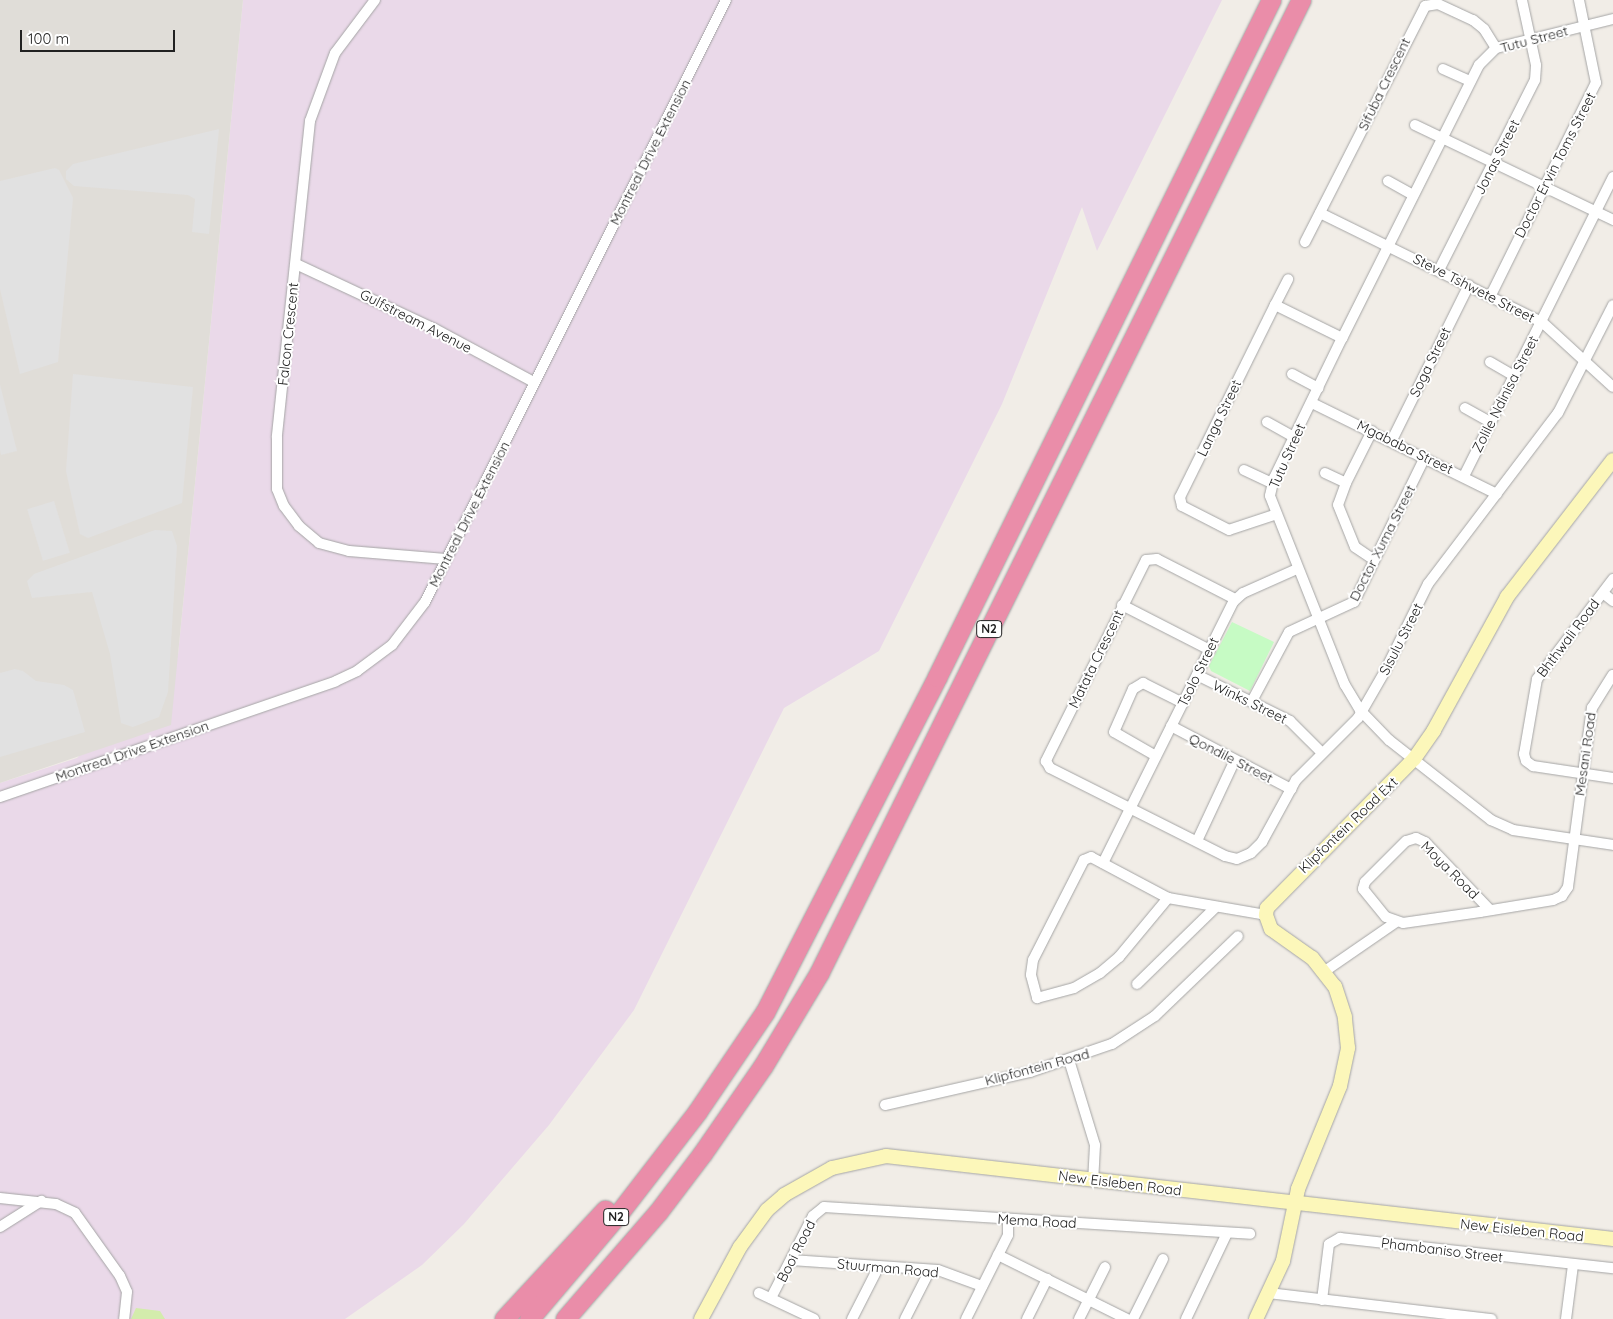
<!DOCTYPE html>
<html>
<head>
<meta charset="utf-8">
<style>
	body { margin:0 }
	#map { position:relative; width:1613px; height:1319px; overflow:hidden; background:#f1ede7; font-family:Quicksand,sans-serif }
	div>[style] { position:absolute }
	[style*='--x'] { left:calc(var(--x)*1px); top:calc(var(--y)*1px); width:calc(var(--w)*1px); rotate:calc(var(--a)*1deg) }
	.industrial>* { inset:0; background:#ead9e9 }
	.airport>* { inset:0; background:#e0ddd8 }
	.grass>* { inset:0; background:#d3ecac }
	.park>* { inset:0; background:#c6fbc4 }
	.parking>* { inset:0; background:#e1e1e1; transform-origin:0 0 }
	.roads { filter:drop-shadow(0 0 1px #a5a5a5) drop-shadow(0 0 1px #a5a5a5) }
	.street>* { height:10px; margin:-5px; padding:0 5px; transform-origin:5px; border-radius:5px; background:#fff }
	.secondary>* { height:14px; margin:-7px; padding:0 7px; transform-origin:7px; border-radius:7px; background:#fcf7ba }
	.highway>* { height:19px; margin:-9.5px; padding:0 9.5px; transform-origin:9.5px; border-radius:9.5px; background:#ea8da9 }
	span { translate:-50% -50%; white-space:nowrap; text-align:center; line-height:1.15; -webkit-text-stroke:4px #fff; paint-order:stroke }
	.shield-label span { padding:1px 4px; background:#fff; border:1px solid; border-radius:4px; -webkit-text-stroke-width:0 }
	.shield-label { font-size:12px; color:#212121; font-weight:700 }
	.street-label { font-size:14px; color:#212121 }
	.scale { position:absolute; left:20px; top:30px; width:155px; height:22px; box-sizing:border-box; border:2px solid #212121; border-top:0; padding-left:6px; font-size:15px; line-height:18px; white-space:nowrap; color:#212121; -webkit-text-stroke:4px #fff; paint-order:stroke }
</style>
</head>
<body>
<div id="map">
	<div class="industrial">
		<div style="clip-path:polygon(243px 0,1222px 0,1097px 251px,1082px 207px,1002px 404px,879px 651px,784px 708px,634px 1010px,549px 1125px,464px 1224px,422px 1265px,345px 1319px,0 1319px,0 783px,77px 758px,178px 655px)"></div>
	</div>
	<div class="airport">
		<div style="clip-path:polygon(0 0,243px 0,171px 725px,0 783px)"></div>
	</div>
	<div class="grass">
		<div style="clip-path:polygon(136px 1308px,160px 1311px,165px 1319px,131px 1319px)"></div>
	</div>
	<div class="park">
		<div style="clip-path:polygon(1232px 622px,1274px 642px,1250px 691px,1211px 671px,1209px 666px)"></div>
	</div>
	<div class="parking">
		<div style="clip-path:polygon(219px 129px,209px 234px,192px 232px,195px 199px,188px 195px,74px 186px,66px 179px,66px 171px,73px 164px)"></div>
		<div style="clip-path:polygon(55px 168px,59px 170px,73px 198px,58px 362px,20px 374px,0 289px,0 181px)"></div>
		<div style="clip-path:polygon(73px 374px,193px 387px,182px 503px,88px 538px,80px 534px,66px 471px)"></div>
		<div style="clip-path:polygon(0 385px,17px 451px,1px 455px,0 450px)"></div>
		<div style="left:54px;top:501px;width:54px;height:28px;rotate:73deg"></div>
		<div style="clip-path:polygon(155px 530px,172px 531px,177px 546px,168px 692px,159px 717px,133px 727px,121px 723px,110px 654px,92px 592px,32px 598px,27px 581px,34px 574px)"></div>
		<div style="clip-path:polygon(15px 669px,23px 671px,36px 681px,64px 685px,73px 690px,85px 732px,0 757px,0 673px)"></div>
	</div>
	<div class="roads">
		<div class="street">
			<div style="--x:375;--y:0;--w:66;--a:127"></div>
			<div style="--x:335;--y:53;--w:72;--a:110.2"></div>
			<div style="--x:310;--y:121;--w:318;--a:96"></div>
			<div style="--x:277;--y:437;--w:52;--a:90"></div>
			<div style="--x:277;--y:489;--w:18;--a:68"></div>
			<div style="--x:284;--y:506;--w:25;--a:53"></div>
			<div style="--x:299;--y:526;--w:26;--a:40"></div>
			<div style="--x:319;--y:543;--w:31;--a:15"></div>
			<div style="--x:349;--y:551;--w:97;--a:4.7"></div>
			<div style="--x:1613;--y:19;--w:121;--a:166.1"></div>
			<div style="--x:1496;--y:48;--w:24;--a:135"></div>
			<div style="--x:1479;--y:65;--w:305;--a:116.6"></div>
			<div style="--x:1342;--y:338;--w:156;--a:115.9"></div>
			<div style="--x:1274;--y:478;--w:18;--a:103"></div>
			<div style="--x:1270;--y:496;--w:203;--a:68.4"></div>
			<div style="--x:1345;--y:685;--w:29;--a:59"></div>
			<div style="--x:1360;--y:710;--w:42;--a:46"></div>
			<div style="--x:1389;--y:740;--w:130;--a:38.1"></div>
			<div style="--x:1491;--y:820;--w:24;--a:24"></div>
			<div style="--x:1513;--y:830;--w:101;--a:8.5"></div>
			<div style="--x:1443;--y:69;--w:30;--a:24"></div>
			<div style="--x:1415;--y:125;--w:220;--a:25.6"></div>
			<div style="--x:1388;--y:181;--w:29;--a:29"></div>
			<div style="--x:1320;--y:213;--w:247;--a:26.2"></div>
			<div style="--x:1542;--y:322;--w:96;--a:42.5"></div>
			<div style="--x:1305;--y:242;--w:265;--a:-63"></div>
			<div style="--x:1425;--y:6;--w:13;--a:-9"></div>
			<div style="--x:1438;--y:4;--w:38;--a:25"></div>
			<div style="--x:1473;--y:20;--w:14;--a:39"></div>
			<div style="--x:1484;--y:29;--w:22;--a:58"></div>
			<div style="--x:296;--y:264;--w:153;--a:25.1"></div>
			<div style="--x:435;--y:329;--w:112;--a:28.2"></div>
			<div style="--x:1439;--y:270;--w:213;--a:-63.2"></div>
			<div style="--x:1535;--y:80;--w:15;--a:-86"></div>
			<div style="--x:1536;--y:65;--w:66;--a:-102.2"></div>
			<div style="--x:1491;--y:295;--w:237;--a:-63.7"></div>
			<div style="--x:1596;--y:83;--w:85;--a:-101.6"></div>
			<div style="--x:1275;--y:305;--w:29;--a:-63"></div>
			<div style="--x:1490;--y:362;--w:28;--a:30"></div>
			<div style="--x:1292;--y:374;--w:30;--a:28"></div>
			<div style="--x:1312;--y:403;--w:206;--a:26.2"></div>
			<div style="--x:1465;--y:408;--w:29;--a:29"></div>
			<div style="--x:1267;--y:422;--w:31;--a:29"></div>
			<div style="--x:1372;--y:431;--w:58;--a:116.6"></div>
			<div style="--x:1346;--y:483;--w:23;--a:110"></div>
			<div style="--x:1338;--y:505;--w:45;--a:68"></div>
			<div style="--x:1355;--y:547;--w:23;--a:34"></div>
			<div style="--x:1392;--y:440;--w:173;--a:-63.6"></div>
			<div style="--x:1244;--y:470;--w:31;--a:25"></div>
			<div style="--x:1325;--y:473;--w:23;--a:25"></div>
			<div style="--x:1464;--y:476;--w:334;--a:-63.5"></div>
			<div style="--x:1274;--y:515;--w:47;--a:161.6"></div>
			<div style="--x:1229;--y:530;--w:53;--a:-152.9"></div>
			<div style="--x:1182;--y:506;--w:9;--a:-103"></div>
			<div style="--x:1180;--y:497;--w:214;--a:-63.7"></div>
			<div style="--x:1275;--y:305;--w:75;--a:26.2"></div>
			<div style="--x:1613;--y:579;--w:126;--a:127.2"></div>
			<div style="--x:1537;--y:679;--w:76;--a:99.8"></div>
			<div style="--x:1524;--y:754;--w:7;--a:74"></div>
			<div style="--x:1526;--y:761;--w:9;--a:36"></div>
			<div style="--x:1533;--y:766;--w:81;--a:8.5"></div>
			<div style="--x:1603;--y:593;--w:13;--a:39"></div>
			<div style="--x:1235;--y:599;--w:88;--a:-152.9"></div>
			<div style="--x:1157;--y:559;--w:11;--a:175"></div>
			<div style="--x:1146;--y:560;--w:225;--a:116.5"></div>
			<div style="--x:1046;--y:761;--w:8;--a:60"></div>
			<div style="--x:1050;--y:768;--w:196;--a:26.7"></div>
			<div style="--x:1225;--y:856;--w:12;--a:14"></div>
			<div style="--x:1237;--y:859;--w:15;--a:-23"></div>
			<div style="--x:1251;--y:853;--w:16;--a:-45"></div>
			<div style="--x:1262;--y:842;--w:71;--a:-61.3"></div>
			<div style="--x:1296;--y:780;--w:88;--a:-45"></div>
			<div style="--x:1358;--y:718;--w:54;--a:-60.1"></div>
			<div style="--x:1385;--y:671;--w:97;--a:-63.7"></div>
			<div style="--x:1428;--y:584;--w:215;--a:-52.8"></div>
			<div style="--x:1558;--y:413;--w:121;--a:-63"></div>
			<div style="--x:1122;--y:605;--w:99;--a:27.1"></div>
			<div style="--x:1197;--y:675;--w:104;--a:26.3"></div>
			<div style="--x:1290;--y:721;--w:45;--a:45"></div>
			<div style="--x:1252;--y:701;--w:78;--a:-61.8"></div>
			<div style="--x:1289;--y:632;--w:72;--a:-24.8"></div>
			<div style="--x:1354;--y:602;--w:161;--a:-63.9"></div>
			<div style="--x:1171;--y:726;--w:136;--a:27.7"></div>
			<div style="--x:1156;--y:756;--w:48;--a:-150.3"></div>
			<div style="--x:1114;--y:732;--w:47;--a:-66.2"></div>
			<div style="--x:1133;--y:689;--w:12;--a:-31"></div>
			<div style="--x:1143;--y:683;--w:45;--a:26.6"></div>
			<div style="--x:0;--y:797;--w:355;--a:-19"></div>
			<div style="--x:336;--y:681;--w:23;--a:-25"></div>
			<div style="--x:357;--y:671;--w:44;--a:-36.6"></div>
			<div style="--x:392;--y:645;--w:54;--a:-52.5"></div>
			<div style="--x:425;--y:602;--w:673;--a:-63.43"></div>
			<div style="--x:1197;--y:841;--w:89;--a:-64.9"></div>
			<div style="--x:1103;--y:863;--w:292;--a:-63.5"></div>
			<div style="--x:1233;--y:602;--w:13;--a:-42"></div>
			<div style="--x:1243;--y:593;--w:59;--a:-24"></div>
			<div style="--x:1168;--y:898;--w:87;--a:-152"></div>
			<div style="--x:1091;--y:857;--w:8;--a:157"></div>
			<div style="--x:1084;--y:860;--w:112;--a:117"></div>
			<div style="--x:1033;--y:960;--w:15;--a:98"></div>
			<div style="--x:1031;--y:975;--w:24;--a:75"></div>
			<div style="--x:1037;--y:998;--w:38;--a:-15"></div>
			<div style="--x:1074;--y:988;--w:30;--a:-30"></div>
			<div style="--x:1100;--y:973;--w:25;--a:-40"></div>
			<div style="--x:1119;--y:957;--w:77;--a:-50.3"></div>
			<div style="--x:1168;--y:898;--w:99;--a:9.8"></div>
			<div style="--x:1490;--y:910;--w:94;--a:-133.7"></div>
			<div style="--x:1425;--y:842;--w:10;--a:-156"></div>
			<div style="--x:1416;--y:838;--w:10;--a:163"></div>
			<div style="--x:1406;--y:841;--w:58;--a:135"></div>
			<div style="--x:1365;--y:882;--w:7;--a:106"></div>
			<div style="--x:1363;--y:889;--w:36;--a:51"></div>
			<div style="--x:1386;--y:917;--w:18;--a:19"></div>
			<div style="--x:1403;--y:923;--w:78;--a:-8.1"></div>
			<div style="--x:1480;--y:912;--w:74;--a:-9.3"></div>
			<div style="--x:1553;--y:900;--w:10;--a:-24"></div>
			<div style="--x:1562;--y:896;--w:11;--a:-56"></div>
			<div style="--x:1568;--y:887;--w:181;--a:-82.4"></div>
			<div style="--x:1592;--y:708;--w:39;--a:-58"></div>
			<div style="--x:1325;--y:971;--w:86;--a:-34.6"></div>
			<div style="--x:1137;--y:984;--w:110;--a:-44.3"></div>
			<div style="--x:1069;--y:1060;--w:89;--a:73"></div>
			<div style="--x:1095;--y:1145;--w:35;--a:93"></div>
			<div style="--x:885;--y:1105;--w:149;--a:-12.8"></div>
			<div style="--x:1030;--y:1072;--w:87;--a:-18.9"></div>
			<div style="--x:1112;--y:1044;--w:51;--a:-33.1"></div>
			<div style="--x:1155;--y:1016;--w:115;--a:-43.9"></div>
			<div style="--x:0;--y:1198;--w:56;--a:6.1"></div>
			<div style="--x:56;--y:1204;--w:21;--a:25"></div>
			<div style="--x:75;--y:1213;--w:77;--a:54.5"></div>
			<div style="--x:120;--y:1276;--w:17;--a:66"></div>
			<div style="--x:127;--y:1292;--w:27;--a:96"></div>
			<div style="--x:0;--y:1227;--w:49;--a:-32.4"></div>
			<div style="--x:998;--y:1255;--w:144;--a:26.4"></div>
			<div style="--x:791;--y:1260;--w:147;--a:3.9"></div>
			<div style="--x:938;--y:1270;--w:47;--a:20"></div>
			<div style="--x:759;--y:1293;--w:61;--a:25.3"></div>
			<div style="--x:1269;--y:1293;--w:224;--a:6.7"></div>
			<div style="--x:771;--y:1298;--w:92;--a:-62.9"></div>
			<div style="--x:813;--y:1216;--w:14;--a:-39"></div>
			<div style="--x:824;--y:1207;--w:427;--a:3.6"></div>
			<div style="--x:1322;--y:1300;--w:56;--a:-82.9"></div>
			<div style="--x:1329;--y:1244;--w:13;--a:-29"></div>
			<div style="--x:1340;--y:1238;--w:275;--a:6.3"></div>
			<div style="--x:852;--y:1319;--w:59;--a:-63"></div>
			<div style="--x:905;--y:1319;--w:55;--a:-63"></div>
			<div style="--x:966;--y:1319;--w:94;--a:-63.4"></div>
			<div style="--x:1008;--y:1235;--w:16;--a:-90"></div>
			<div style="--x:1027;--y:1319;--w:45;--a:-63.4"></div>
			<div style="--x:1079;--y:1319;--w:58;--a:-63.4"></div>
			<div style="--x:1133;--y:1319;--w:67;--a:-63.4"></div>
			<div style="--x:1186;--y:1319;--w:95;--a:-64.5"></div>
			<div style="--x:1566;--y:1319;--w:54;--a:-82.6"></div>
		</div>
		<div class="secondary">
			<div style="--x:701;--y:1319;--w:82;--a:-61.6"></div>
			<div style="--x:740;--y:1247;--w:46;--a:-53.9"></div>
			<div style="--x:767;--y:1210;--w:23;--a:-41"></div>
			<div style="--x:784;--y:1195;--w:55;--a:-29.4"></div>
			<div style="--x:832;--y:1168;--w:55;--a:-12.5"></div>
			<div style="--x:886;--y:1156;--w:732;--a:6.51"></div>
			<div style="--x:1256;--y:1319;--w:64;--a:-65"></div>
			<div style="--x:1283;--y:1261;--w:74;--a:-78.2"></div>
			<div style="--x:1298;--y:1189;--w:111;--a:-67.8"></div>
			<div style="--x:1340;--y:1086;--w:39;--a:-78"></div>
			<div style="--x:1348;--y:1048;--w:31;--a:-96"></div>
			<div style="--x:1345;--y:1017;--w:32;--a:-108"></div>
			<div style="--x:1335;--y:987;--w:37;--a:-128"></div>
			<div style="--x:1312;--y:958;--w:50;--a:-144.7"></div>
			<div style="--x:1271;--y:929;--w:15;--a:-110"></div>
			<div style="--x:1266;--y:915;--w:7;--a:-82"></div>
			<div style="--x:1267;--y:908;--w:209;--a:-45.4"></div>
			<div style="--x:1414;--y:759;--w:35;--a:-55"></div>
			<div style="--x:1434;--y:730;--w:152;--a:-61.2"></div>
			<div style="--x:1507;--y:597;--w:173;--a:-52.3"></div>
		</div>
		<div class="highway">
			<div style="--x:504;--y:1319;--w:149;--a:-47.2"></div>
			<div style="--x:529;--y:1319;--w:139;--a:-49.7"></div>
			<div style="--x:619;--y:1213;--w:128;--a:-52.3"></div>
			<div style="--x:697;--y:1112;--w:121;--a:-55.8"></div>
			<div style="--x:765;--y:1012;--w:377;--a:-62.8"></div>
			<div style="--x:937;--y:677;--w:755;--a:-63.74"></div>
			<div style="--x:565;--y:1319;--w:142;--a:-49"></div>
			<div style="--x:658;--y:1212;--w:73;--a:-52.8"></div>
			<div style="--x:702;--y:1154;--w:107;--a:-55.3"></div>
			<div style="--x:763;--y:1066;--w:109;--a:-58.9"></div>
			<div style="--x:819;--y:973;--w:1086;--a:-63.65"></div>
		</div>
	</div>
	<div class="shield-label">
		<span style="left:989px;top:629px">N2</span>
		<span style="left:616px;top:1217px">N2</span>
	</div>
	<div class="street-label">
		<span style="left:1534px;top:39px;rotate:-15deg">Tutu Street</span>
		<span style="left:1384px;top:84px;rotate:-64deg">Sifuba Crescent</span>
		<span style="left:650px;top:152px;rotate:-63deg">Montreal Drive Extension</span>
		<span style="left:1497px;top:157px;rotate:-63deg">Jonas Street</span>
		<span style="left:1555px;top:165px;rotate:-63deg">Doctor Ervin Toms Street</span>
		<span style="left:1474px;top:288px;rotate:27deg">Steve Tshwete Street</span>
		<span style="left:416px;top:321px;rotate:27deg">Gulfstream Avenue</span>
		<span style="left:288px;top:334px;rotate:-84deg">Falcon Crescent</span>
		<span style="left:1430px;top:362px;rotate:-64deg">Soga Street</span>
		<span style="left:1505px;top:394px;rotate:-63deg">Zolile Ndinisa Street</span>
		<span style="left:1219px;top:418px;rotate:-64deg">Langa Street</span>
		<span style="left:1405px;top:447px;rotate:26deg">Mgababa Street</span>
		<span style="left:1287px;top:456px;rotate:-66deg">Tutu Street</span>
		<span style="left:469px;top:514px;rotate:-63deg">Montreal Drive Extension</span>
		<span style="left:1382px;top:543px;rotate:-63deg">Doctor Xuma Street</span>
		<span style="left:1568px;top:638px;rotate:-53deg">Bhthwali Road</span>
		<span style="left:1401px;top:639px;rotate:-63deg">Sisulu Street</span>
		<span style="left:1096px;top:659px;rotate:-64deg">Matata Crescent</span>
		<span style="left:1198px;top:672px;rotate:-64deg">Tsolo Street</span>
		<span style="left:1250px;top:702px;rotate:26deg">Winks Street</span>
		<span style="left:132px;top:751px;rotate:-19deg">Montreal Drive Extension</span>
		<span style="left:1585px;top:754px;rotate:-82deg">Mesani Road</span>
		<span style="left:1231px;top:758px;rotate:27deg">Qondile Street</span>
		<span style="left:1348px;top:825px;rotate:-44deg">Klipfontein Road Ext</span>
		<span style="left:1450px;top:870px;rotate:45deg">Moya Road</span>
		<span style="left:1037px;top:1067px;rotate:-15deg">Klipfontein Road</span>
		<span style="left:1120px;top:1183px;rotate:7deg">New Eisleben Road</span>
		<span style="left:1037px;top:1221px;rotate:3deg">Mema Road</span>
		<span style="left:1522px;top:1230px;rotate:6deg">New Eisleben Road</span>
		<span style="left:1442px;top:1250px;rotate:7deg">Phambaniso Street</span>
		<span style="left:796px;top:1251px;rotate:-63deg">Booi Road</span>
		<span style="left:888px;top:1268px;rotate:5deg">Stuurman Road</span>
	</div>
	<div class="scale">100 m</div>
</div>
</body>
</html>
